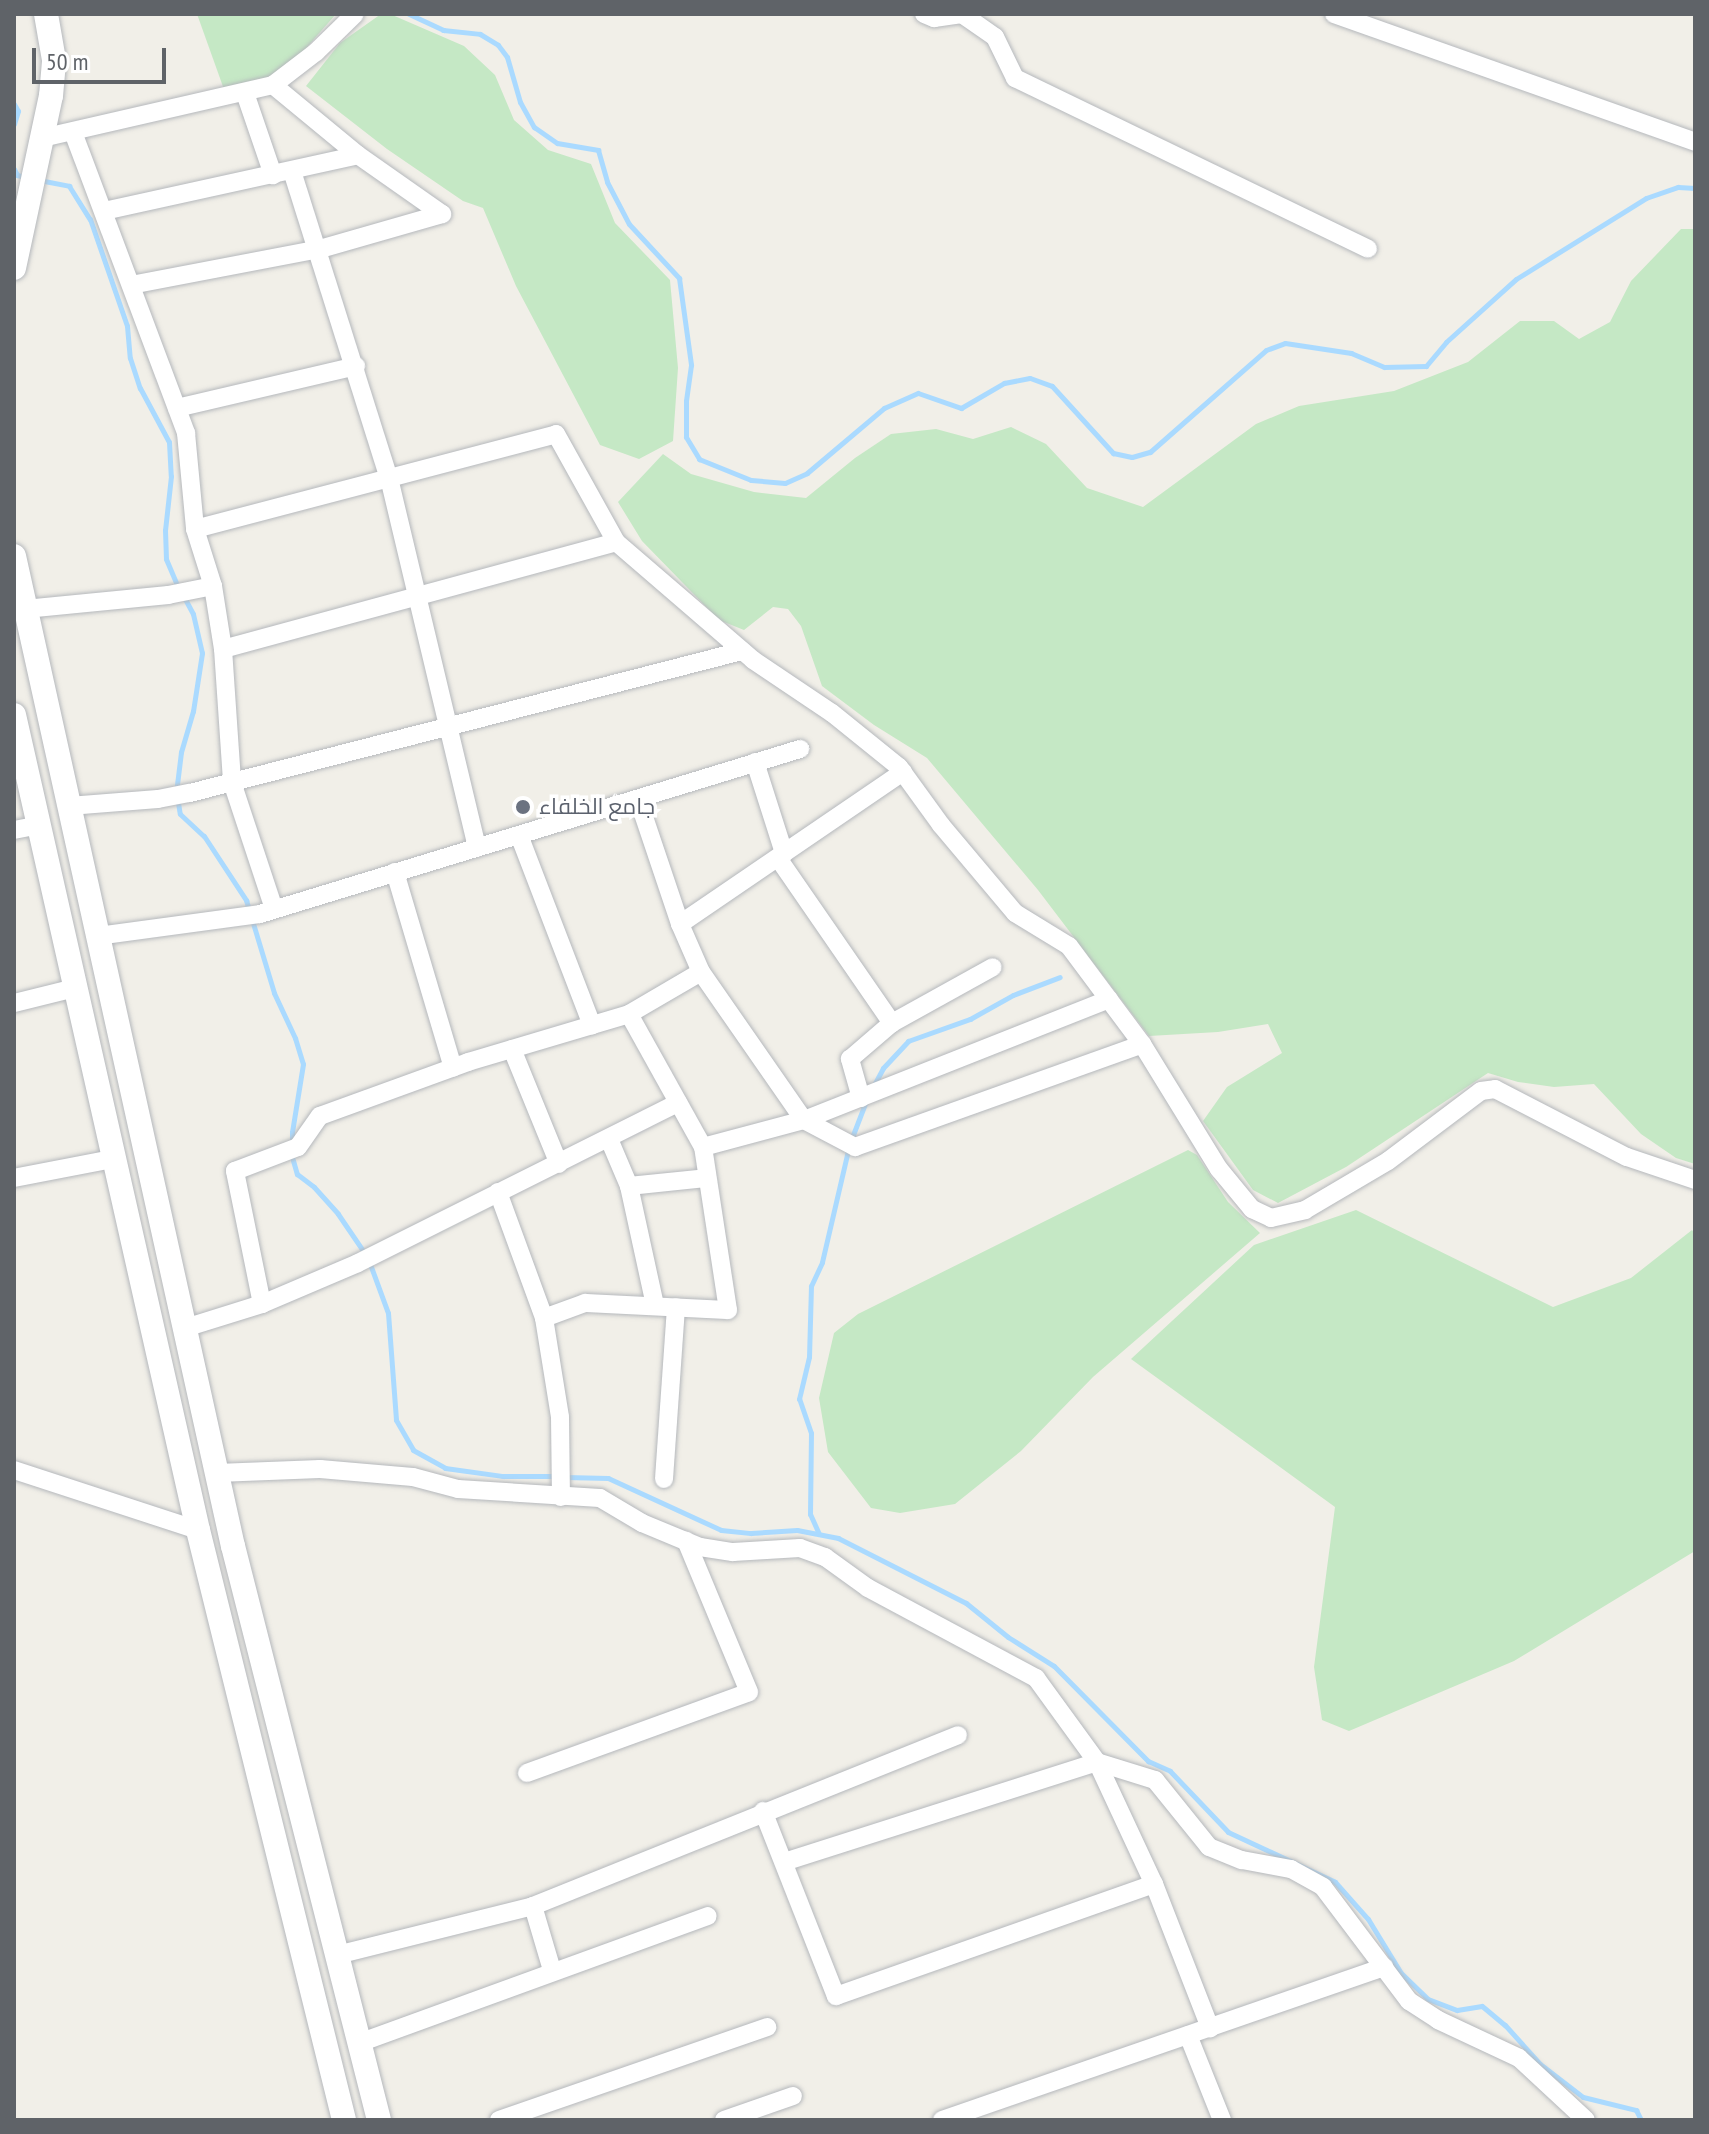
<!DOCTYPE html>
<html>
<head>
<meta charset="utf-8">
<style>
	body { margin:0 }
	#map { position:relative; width:1709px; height:2134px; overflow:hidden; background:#f1efe8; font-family:"PT Sans Narrow",Cairo,sans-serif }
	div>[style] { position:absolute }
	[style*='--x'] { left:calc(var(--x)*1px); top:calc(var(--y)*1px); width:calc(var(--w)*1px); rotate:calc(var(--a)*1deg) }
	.green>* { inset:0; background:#c5e8c5 }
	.stream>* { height:5px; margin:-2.5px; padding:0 2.5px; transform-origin:2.5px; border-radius:2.5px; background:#aadaff }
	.roads { filter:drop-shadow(0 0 2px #b5b8bc) drop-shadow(0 0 2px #b5b8bc) }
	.street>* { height:18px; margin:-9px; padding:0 9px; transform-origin:9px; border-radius:9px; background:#fff }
	.secondary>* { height:24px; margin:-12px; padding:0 12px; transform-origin:12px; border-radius:12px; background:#fff }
	.dots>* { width:22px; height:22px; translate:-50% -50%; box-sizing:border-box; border:4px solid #fff; border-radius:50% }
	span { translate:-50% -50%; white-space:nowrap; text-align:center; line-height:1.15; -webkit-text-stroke:7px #fff; paint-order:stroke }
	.worship-label { font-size:22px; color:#5b616d }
	.left { translate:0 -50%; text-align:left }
	.frame { position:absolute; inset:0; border:16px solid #5f6368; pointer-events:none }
	.scale { position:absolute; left:32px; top:48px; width:134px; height:36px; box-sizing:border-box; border:4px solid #5f6368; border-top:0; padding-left:10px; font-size:24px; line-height:28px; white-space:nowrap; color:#5f6368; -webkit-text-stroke:6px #fff; paint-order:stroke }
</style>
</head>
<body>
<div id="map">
	<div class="green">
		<div style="clip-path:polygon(197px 14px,336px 14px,293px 63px,254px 86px,226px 95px)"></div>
		<div style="clip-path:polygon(381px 14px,390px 14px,464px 46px,495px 75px,514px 120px,548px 150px,591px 164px,615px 223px,670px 280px,678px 368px,673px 441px,639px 459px,600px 445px,516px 286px,483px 208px,463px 201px,387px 149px,306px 86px,340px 43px)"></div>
		<div style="clip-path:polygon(1681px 229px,1695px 229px,1695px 1164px,1676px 1158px,1641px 1134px,1594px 1084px,1554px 1087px,1518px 1082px,1488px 1073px,1346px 1167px,1278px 1203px,1253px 1190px,1203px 1121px,1227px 1087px,1282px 1053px,1268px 1024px,1218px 1032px,1149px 1036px,1038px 890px,927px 758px,874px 725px,822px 686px,801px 626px,788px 609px,773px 607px,744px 630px,719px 620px,642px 541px,618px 502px,663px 454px,691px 474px,754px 492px,806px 498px,855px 458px,891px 434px,936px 429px,973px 439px,1011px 427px,1046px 444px,1087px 488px,1143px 507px,1256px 424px,1299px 406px,1394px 391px,1468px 362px,1520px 321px,1554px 321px,1579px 339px,1610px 322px,1631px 281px)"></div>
		<div style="clip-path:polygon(1188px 1150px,1197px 1155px,1228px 1202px,1260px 1233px,1093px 1377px,1021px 1451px,955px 1504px,900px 1513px,871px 1508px,828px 1452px,819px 1398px,834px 1333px,858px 1314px)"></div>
		<div style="clip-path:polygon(1356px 1210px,1553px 1307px,1631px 1278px,1692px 1230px,1695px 1234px,1695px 1551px,1514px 1661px,1349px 1731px,1322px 1720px,1314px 1667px,1335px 1507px,1131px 1359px,1254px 1245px)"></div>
	</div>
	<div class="stream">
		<div style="--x:409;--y:14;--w:38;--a:25"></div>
		<div style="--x:443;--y:30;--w:37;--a:6"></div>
		<div style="--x:480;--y:34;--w:21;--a:31"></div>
		<div style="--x:498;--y:45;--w:15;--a:53"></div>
		<div style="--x:507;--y:57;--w:47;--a:73.9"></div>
		<div style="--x:520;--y:102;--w:29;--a:61"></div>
		<div style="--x:534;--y:127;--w:28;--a:35"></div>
		<div style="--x:557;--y:143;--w:42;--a:9.7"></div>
		<div style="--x:598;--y:150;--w:33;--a:74"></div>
		<div style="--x:607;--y:182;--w:47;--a:62.4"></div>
		<div style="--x:629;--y:224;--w:74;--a:47.2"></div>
		<div style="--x:679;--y:278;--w:88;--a:82.1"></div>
		<div style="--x:691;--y:365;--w:36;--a:98"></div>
		<div style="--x:686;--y:401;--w:36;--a:90"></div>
		<div style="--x:686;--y:437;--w:26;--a:59"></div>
		<div style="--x:699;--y:459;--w:56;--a:22"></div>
		<div style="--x:751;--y:480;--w:34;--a:5"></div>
		<div style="--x:785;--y:483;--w:24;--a:-24"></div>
		<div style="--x:807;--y:473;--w:101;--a:-40.2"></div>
		<div style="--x:884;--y:408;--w:37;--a:-24"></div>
		<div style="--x:918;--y:393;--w:46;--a:19.2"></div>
		<div style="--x:961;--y:408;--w:50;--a:-30.2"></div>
		<div style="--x:1004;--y:383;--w:26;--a:-11"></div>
		<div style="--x:1030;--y:378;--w:23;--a:20"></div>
		<div style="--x:1052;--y:386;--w:91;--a:47.7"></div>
		<div style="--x:1113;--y:453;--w:19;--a:12"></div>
		<div style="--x:1132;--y:457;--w:19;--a:-16"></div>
		<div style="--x:1150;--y:452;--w:154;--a:-41.3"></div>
		<div style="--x:1266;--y:350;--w:20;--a:-20"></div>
		<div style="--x:1285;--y:343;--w:67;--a:8.6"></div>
		<div style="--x:1351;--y:353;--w:36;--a:23"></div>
		<div style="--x:1384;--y:367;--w:42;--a:-1.4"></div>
		<div style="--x:1426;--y:366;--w:31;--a:-50"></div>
		<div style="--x:1446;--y:342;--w:94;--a:-42"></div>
		<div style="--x:1516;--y:279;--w:153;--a:-31.9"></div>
		<div style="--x:1646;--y:198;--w:34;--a:-19"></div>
		<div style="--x:1678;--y:187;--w:17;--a:3"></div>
		<div style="--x:14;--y:104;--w:8;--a:60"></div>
		<div style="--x:18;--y:111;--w:14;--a:107"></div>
		<div style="--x:14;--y:169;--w:7;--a:63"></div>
		<div style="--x:17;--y:175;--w:8;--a:14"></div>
		<div style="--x:39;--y:180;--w:31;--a:11"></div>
		<div style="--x:69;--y:186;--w:39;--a:58"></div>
		<div style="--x:90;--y:219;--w:113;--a:70.9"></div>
		<div style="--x:127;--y:326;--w:32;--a:85"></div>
		<div style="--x:130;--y:358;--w:32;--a:72"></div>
		<div style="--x:140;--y:388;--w:61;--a:61.8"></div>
		<div style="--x:169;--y:442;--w:34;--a:87"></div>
		<div style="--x:171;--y:476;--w:54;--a:96.3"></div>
		<div style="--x:165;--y:530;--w:29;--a:88"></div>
		<div style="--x:166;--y:559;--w:33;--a:67"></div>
		<div style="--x:184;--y:597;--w:19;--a:62"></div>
		<div style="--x:193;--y:614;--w:40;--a:77"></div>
		<div style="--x:202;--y:653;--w:59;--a:98.8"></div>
		<div style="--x:193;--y:711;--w:43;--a:106.3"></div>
		<div style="--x:181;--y:752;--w:38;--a:97"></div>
		<div style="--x:176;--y:790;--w:24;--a:81"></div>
		<div style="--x:180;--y:814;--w:33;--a:43"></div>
		<div style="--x:204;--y:836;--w:77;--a:56.7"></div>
		<div style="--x:246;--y:900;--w:97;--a:73.2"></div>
		<div style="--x:274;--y:993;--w:50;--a:65"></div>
		<div style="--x:295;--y:1038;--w:27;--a:73"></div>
		<div style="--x:303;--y:1064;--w:69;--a:99.2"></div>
		<div style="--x:292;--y:1132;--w:25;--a:90"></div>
		<div style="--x:292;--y:1157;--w:18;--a:74"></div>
		<div style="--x:297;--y:1174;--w:21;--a:37"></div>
		<div style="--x:314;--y:1187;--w:36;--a:48"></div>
		<div style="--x:338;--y:1214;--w:50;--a:55.7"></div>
		<div style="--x:874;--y:1085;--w:19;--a:-62"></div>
		<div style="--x:883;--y:1068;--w:37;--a:-47"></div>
		<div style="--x:908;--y:1041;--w:66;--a:-19.5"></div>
		<div style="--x:970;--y:1019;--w:49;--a:-29.2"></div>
		<div style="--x:1013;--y:995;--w:50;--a:-21"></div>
		<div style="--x:851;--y:1140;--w:42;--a:-69"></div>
		<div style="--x:370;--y:1264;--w:52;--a:69.8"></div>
		<div style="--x:388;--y:1313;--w:107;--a:85.7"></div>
		<div style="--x:396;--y:1420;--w:34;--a:60"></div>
		<div style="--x:413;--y:1450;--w:37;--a:29"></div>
		<div style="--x:445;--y:1468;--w:59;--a:7.9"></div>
		<div style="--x:503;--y:1476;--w:52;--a:0"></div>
		<div style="--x:565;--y:1477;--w:43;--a:1.3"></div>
		<div style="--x:608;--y:1478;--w:124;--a:24.7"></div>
		<div style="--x:721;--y:1530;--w:30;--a:6"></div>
		<div style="--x:751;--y:1533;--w:46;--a:-3.7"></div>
		<div style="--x:797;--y:1530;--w:42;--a:11"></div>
		<div style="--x:838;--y:1538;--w:144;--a:26.9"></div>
		<div style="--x:966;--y:1603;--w:54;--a:39"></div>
		<div style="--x:1008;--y:1637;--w:54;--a:32.2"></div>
		<div style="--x:1054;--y:1666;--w:134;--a:45.3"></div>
		<div style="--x:1148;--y:1761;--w:24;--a:24"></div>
		<div style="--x:1170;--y:1771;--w:84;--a:46.4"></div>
		<div style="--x:1228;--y:1832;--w:118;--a:25"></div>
		<div style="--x:1335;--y:1882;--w:50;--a:48.3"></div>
		<div style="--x:1368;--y:1919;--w:63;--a:58.6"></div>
		<div style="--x:1401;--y:1973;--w:37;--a:44"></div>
		<div style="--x:1428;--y:1999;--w:31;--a:21"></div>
		<div style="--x:1457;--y:2010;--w:25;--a:-9"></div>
		<div style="--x:1482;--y:2006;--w:30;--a:40"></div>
		<div style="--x:1505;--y:2025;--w:52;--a:48.1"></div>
		<div style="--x:1540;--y:2064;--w:54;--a:37.5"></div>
		<div style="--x:1583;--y:2097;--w:55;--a:13.8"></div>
		<div style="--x:1636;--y:2110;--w:11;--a:63"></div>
		<div style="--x:819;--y:1534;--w:22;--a:-114"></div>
		<div style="--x:810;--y:1514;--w:81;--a:-89.3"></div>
		<div style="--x:811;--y:1433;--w:36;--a:-109"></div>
		<div style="--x:799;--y:1399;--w:43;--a:-76.6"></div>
		<div style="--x:809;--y:1357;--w:71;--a:-88.4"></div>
		<div style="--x:811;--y:1286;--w:26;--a:-65"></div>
		<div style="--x:822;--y:1262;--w:115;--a:-76.9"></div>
	</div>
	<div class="roads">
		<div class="street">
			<div style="--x:924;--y:14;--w:11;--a:22"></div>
			<div style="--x:934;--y:18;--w:28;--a:-8"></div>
			<div style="--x:962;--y:14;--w:40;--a:34.9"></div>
			<div style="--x:995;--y:37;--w:46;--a:64"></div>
			<div style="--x:1015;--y:78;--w:392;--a:25.8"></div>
			<div style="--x:1334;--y:14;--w:383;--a:19.5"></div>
			<div style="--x:273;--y:85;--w:110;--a:39.5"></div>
			<div style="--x:358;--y:155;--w:103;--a:35.1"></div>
			<div style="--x:245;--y:93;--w:87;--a:71.1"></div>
			<div style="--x:73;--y:132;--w:322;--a:69.4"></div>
			<div style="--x:186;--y:433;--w:96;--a:84.6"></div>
			<div style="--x:195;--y:529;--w:60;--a:72.5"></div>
			<div style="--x:213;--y:586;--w:64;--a:81"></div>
			<div style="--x:223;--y:649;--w:133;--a:86.1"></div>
			<div style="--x:232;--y:782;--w:134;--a:71.7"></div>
			<div style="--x:42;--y:138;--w:237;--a:-12.9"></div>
			<div style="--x:273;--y:85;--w:54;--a:-37.5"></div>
			<div style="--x:316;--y:52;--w:54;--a:-44.3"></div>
			<div style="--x:292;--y:171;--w:322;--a:72.5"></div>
			<div style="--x:389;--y:478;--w:380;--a:76.6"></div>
			<div style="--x:104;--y:211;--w:260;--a:-12.4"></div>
			<div style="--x:131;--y:285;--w:192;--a:-10.8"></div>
			<div style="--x:320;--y:249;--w:127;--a:-16"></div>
			<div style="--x:177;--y:408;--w:184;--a:-13.2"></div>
			<div style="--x:195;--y:529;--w:373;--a:-14.7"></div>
			<div style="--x:556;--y:434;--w:124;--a:60.9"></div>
			<div style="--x:25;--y:609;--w:144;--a:-5.6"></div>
			<div style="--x:168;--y:595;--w:46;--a:-11.3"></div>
			<div style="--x:223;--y:649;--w:407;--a:-15.2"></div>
			<div style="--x:616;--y:542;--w:181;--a:40.7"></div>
			<div style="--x:753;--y:660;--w:95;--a:33.9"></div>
			<div style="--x:832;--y:713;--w:86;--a:38.9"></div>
			<div style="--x:899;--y:767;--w:72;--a:54.1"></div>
			<div style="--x:941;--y:825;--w:115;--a:49.9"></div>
			<div style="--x:1015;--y:913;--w:63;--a:31.4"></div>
			<div style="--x:1069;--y:946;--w:122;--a:53.3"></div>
			<div style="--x:1142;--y:1044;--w:147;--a:58.4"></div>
			<div style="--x:1219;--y:1169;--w:52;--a:50.5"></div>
			<div style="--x:1252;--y:1209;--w:21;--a:25"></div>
			<div style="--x:1271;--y:1218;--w:35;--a:-13"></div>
			<div style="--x:1305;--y:1210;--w:96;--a:-30.6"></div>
			<div style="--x:1388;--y:1161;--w:116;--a:-37"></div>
			<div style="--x:1481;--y:1091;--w:14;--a:-8"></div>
			<div style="--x:1495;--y:1089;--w:148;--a:27.3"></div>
			<div style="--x:1627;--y:1157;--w:72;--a:18.7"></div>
			<div style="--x:755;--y:762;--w:96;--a:72.3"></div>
			<div style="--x:638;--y:799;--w:132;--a:71.4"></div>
			<div style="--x:680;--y:924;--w:52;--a:66.4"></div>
			<div style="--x:701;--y:972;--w:180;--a:55.2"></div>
			<div style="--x:804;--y:1120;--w:328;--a:-21.6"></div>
			<div style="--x:69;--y:806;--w:89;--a:-4.5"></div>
			<div style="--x:158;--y:799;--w:33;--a:-11"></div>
			<div style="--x:190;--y:793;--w:570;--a:-14.43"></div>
			<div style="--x:14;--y:830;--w:25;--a:-11"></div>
			<div style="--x:519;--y:835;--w:204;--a:69"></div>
			<div style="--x:778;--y:858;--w:201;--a:55.4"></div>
			<div style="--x:395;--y:872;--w:204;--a:73.5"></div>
			<div style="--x:680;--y:924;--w:270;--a:-34.3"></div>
			<div style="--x:98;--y:936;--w:163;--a:-7.7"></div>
			<div style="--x:260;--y:914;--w:565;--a:-16.99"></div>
			<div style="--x:14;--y:1003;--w:63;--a:-13.8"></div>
			<div style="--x:512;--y:1049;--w:124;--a:67.8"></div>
			<div style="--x:861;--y:1098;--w:41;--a:-105.8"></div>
			<div style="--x:850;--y:1059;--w:55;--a:-40.6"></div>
			<div style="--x:892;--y:1023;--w:115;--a:-29"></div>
			<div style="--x:609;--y:1139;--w:51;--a:66.9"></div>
			<div style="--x:629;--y:1186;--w:122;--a:77.7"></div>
			<div style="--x:703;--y:1147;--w:105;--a:-15"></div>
			<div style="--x:804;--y:1120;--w:58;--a:27.9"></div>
			<div style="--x:855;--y:1147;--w:305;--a:-19.7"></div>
			<div style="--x:14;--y:1178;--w:101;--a:-10.9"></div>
			<div style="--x:629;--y:1186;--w:77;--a:-5.9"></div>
			<div style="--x:498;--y:1192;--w:134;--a:69.9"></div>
			<div style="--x:544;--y:1318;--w:100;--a:80.8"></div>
			<div style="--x:560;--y:1417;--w:80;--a:89.3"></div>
			<div style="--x:262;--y:1304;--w:136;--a:-101.5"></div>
			<div style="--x:235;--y:1171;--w:67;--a:-20.9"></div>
			<div style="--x:298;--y:1147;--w:38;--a:-55"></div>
			<div style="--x:320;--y:1116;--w:158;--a:-20"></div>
			<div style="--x:468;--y:1062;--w:168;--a:-16.6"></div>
			<div style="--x:629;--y:1014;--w:83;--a:-30.3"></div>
			<div style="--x:544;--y:1318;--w:44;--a:-20.1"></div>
			<div style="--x:585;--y:1303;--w:143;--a:2.8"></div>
			<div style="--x:728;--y:1310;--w:165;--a:-98.7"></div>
			<div style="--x:703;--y:1147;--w:152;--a:-119.1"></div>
			<div style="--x:185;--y:1328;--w:81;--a:-17.3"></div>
			<div style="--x:262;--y:1304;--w:104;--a:-23.1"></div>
			<div style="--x:358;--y:1263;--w:358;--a:-26.6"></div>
			<div style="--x:14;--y:1470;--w:194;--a:18.1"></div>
			<div style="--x:217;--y:1473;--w:103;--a:-2.2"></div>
			<div style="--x:320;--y:1469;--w:93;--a:4.9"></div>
			<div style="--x:413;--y:1477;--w:47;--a:14.9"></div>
			<div style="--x:458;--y:1489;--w:142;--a:3.6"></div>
			<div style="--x:600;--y:1498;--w:49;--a:30.8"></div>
			<div style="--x:642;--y:1523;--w:63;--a:22.5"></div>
			<div style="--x:700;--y:1547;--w:33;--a:9"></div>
			<div style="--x:733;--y:1552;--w:67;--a:-3.4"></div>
			<div style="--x:800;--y:1548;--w:27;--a:20"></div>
			<div style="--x:825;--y:1557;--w:53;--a:35.8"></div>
			<div style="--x:868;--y:1588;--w:191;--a:28.2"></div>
			<div style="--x:1036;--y:1678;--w:104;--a:54"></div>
			<div style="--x:1097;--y:1762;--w:61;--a:17.2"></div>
			<div style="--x:1155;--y:1780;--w:86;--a:51.1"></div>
			<div style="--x:1209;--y:1847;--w:35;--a:22"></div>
			<div style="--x:1242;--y:1860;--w:50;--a:10.4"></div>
			<div style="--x:1291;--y:1869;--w:37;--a:29"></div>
			<div style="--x:1323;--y:1887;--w:143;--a:53"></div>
			<div style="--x:1409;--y:2001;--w:35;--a:33"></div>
			<div style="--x:1438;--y:2020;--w:89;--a:25.1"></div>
			<div style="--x:1519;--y:2058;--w:91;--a:42.8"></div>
			<div style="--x:664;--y:1479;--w:172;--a:-86"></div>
			<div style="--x:527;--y:1773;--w:236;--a:-20"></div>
			<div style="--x:749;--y:1692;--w:164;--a:-112.6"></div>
			<div style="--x:763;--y:1811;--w:199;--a:68.5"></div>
			<div style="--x:836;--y:1996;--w:337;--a:-19.4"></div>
			<div style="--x:784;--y:1862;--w:329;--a:-17.7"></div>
			<div style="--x:1097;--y:1762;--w:135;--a:65"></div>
			<div style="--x:1154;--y:1884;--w:155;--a:68.7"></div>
			<div style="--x:533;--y:1906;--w:67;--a:73.5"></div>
			<div style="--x:337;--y:1955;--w:202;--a:-14"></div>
			<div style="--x:533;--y:1906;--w:458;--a:-21.9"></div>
			<div style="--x:1188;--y:2035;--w:92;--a:68.2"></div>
			<div style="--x:359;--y:2043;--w:371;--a:-20"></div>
			<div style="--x:499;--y:2120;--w:284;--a:-19.1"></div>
			<div style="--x:724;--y:2120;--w:73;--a:-19.2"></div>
			<div style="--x:942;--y:2120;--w:468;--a:-19.1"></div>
		</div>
		<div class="secondary">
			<div style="--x:14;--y:268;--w:176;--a:-77.9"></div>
			<div style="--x:51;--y:96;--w:36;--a:-85"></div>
			<div style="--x:54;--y:60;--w:47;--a:-99.9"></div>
			<div style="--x:14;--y:556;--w:1014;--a:77.53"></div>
			<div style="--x:233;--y:1546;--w:592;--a:75.73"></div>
			<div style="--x:14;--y:715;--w:836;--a:77.28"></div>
			<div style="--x:198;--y:1530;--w:608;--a:76.1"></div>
		</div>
	</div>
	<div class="dots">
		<div style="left:523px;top:807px;background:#6b7280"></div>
	</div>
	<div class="worship-label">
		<span class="left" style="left:539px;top:807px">جامع الخلفاء</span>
	</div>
	<div class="frame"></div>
	<div class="scale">50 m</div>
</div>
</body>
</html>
